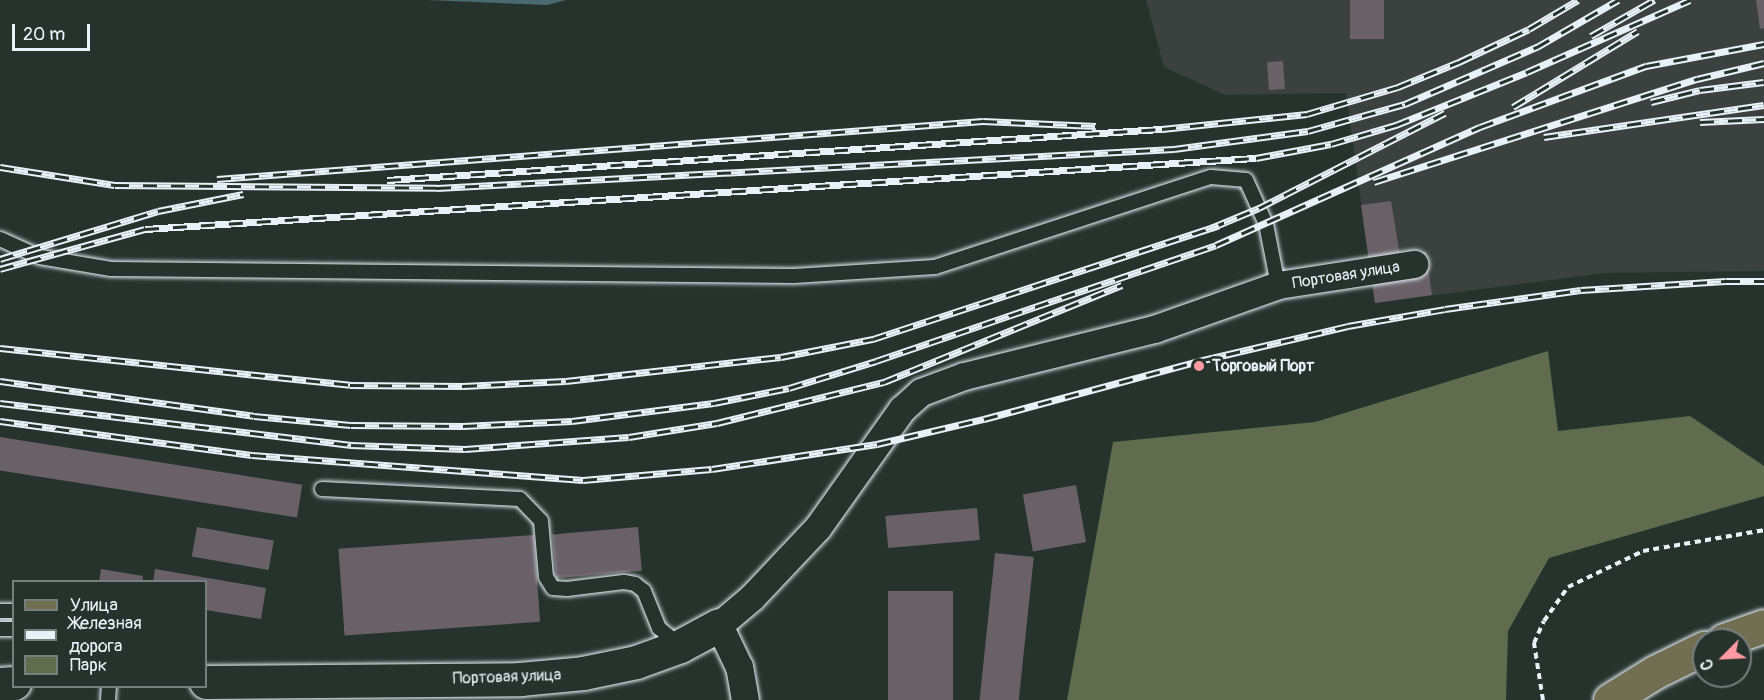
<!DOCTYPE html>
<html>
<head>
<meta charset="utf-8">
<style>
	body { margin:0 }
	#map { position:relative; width:1764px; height:700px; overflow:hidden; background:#26332d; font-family:Pangolin,sans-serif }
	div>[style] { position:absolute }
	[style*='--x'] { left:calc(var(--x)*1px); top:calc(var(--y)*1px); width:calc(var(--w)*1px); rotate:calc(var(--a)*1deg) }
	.built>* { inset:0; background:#3a413f }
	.green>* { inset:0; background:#5f6d4e }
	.water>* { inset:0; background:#4a6a71 }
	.building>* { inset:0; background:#6a6168; transform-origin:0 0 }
	.path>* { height:4px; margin-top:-2px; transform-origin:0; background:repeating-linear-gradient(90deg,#e8f1f8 0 6px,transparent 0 10.5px) }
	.roads { filter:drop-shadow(0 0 2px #e8f1f8) drop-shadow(0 0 2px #e8f1f8) }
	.service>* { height:14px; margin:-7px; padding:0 7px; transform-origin:7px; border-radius:7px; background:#26332d }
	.minor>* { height:27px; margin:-13.5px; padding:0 13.5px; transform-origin:13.5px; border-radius:13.5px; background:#26332d }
	.tertiary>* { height:33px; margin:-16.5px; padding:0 16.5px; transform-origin:16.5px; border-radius:16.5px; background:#26332d }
	.primary>* { height:33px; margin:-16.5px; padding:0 16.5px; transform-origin:16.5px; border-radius:16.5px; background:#726e52 }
	.rail>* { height:7px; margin-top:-3.5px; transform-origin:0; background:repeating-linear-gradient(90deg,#26332d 0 14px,#e8f1f8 0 28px); box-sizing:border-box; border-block:2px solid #e8f1f8 }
	.dots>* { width:16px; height:16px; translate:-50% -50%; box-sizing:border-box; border:3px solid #26332d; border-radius:50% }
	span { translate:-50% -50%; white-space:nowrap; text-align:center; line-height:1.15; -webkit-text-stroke:5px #26332d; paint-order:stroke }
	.street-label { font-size:16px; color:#e8f1f8 }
	.poi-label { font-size:16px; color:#e8f1f8; font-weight:700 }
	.left { translate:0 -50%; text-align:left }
	.legend { position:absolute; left:12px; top:580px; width:195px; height:108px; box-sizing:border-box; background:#26332d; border:2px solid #747f7e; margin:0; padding:8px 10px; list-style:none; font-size:18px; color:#e8f1f8 }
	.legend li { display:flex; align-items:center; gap:12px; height:30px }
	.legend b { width:30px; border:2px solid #747f7e }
	.north { position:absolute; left:1692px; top:628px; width:60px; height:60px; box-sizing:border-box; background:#26332d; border:2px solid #747f7e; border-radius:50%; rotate:246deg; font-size:16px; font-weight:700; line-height:24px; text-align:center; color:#e8f1f8 }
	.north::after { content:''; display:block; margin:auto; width:21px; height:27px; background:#ff9aa2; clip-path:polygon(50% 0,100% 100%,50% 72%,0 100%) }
	.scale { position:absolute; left:12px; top:24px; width:78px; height:27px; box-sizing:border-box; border:3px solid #e8f1f8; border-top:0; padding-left:8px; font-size:18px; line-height:21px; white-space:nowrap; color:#e8f1f8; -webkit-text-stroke:4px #26332d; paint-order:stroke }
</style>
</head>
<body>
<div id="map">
	<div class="built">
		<div style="clip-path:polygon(1146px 0,1764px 0,1764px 271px,1605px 273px,1375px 303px,1346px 93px,1225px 95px,1164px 67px)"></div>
	</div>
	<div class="green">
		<div style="clip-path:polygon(1548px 351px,1558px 431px,1690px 416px,1764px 466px,1764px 496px,1549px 558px,1508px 631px,1506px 700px,1067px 700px,1113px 442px,1315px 422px)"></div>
	</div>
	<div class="water">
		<div style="clip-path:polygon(427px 0,566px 0,547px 5px)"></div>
	</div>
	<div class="building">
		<div style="left:1350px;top:0;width:34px;height:39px"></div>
		<div style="clip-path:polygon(1756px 0,1764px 0,1764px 28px,1760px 29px)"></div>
		<div style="left:1283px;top:61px;width:28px;height:16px;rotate:86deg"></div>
		<div style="clip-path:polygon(1391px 201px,1400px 256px,1426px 252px,1432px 295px,1375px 303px,1361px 205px)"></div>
		<div style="left:0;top:437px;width:306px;height:33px;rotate:9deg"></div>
		<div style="left:1076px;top:485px;width:58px;height:54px;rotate:80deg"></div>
		<div style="left:977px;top:508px;width:32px;height:92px;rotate:85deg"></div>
		<div style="left:197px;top:527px;width:78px;height:30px;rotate:10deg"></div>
		<div style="left:638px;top:527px;width:44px;height:86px;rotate:85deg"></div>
		<div style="left:534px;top:535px;width:87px;height:196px;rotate:86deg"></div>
		<div style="left:995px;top:553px;width:39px;height:148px;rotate:6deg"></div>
		<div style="clip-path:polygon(101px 569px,143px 576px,142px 582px,99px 582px)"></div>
		<div style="clip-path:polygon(155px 569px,266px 588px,261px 619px,206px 610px,206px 582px,153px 582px)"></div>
		<div style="left:888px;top:591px;width:65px;height:109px"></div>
	</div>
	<div class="path">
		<div style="--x:1543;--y:700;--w:58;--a:-99"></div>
		<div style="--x:1534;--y:643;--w:24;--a:-66"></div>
		<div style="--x:1544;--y:621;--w:42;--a:-54.8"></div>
		<div style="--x:1568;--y:587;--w:83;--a:-25.6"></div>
		<div style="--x:1643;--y:551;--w:123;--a:-9.8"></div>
	</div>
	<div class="roads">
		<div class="service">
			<div style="--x:0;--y:239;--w:44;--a:24.2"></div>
			<div style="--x:40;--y:257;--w:72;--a:9.6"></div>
			<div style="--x:111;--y:269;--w:683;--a:0.59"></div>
			<div style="--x:794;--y:276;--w:141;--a:-3.7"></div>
			<div style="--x:935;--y:267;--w:290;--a:-18.1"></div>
			<div style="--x:1211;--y:177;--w:35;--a:5"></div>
			<div style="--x:1246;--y:180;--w:48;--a:65.6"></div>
			<div style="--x:1266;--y:224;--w:62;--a:78.9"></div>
			<div style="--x:322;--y:489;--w:198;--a:2.9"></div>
			<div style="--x:520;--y:499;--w:30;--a:46"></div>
			<div style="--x:541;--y:521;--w:56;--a:84.9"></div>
			<div style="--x:546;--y:577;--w:13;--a:58"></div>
			<div style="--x:553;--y:588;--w:14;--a:4"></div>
			<div style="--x:567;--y:589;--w:57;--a:-7"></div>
			<div style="--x:624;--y:582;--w:11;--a:10"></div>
			<div style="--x:635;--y:584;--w:11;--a:38"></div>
			<div style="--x:644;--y:591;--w:40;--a:68"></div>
			<div style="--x:659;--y:628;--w:26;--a:40"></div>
			<div style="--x:0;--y:611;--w:14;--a:0"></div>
			<div style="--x:0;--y:629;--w:14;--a:0"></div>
			<div style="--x:108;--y:700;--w:14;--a:-86"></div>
		</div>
		<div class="minor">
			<div style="--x:745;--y:700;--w:34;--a:-100"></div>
			<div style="--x:739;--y:667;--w:47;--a:-115.5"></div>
			<div style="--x:719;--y:625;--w:43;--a:-40.3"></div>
			<div style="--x:752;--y:597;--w:96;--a:-46.7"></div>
			<div style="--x:818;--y:527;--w:145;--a:-54.6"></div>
			<div style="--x:902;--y:409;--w:25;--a:-42"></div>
			<div style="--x:921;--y:392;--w:46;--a:-20.4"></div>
			<div style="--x:964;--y:376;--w:196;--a:-13.9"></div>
			<div style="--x:1154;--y:329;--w:132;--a:-19.5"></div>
			<div style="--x:1278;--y:285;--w:138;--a:-8.8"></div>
		</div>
		<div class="tertiary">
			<div style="--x:206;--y:682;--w:314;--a:-0.5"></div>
			<div style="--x:520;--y:679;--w:63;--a:-5.4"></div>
			<div style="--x:583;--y:673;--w:54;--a:-11.7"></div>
			<div style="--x:636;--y:662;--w:47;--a:-20"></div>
			<div style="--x:680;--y:646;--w:44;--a:-28.3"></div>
			<div style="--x:0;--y:684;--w:14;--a:-4"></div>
		</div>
		<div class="primary">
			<div style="--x:1724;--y:640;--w:42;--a:-19.3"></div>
			<div style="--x:1610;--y:700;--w:53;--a:-31.9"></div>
			<div style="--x:1655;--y:672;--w:55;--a:-26.1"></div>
		</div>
	</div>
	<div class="rail">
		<div style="--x:1591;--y:36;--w:73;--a:-29.7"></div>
		<div style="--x:1651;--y:102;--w:50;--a:-13.8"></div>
		<div style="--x:1700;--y:90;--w:64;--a:-7.1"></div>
		<div style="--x:1513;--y:107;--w:146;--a:-31.3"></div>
		<div style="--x:1700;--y:122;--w:64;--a:-2.7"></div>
		<div style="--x:1544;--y:137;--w:222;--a:-8.3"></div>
		<div style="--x:0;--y:167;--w:116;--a:8.9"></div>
		<div style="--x:115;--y:185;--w:322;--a:0.5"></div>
		<div style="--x:437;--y:188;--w:738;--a:-3.03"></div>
		<div style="--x:1174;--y:149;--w:135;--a:-7.7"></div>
		<div style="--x:1308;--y:131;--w:101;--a:-15.6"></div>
		<div style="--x:1405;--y:104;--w:144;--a:-23.4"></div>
		<div style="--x:1537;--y:47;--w:94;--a:-30.1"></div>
		<div style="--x:217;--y:179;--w:768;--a:-4.33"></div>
		<div style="--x:983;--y:121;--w:113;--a:2.5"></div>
		<div style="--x:387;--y:180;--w:777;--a:-3.77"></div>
		<div style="--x:1162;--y:129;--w:146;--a:-5.9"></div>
		<div style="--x:1307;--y:114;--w:95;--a:-16.5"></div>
		<div style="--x:1398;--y:87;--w:66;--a:-22.3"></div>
		<div style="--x:1459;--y:62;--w:77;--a:-25.2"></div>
		<div style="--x:1529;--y:29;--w:57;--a:-30.6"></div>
		<div style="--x:1374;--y:182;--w:339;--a:-17.7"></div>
		<div style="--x:1697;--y:79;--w:69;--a:-13.4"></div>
		<div style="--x:1211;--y:228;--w:52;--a:-22.6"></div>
		<div style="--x:1259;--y:208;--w:209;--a:-27.1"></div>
		<div style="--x:0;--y:259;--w:165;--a:-16.9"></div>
		<div style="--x:158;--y:211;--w:87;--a:-11.3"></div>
		<div style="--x:0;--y:269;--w:150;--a:-15.4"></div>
		<div style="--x:145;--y:229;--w:1113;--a:-3.66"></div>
		<div style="--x:1256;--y:158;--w:76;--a:-10.6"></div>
		<div style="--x:1331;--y:144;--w:68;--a:-16.3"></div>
		<div style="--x:1396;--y:125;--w:141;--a:-22"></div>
		<div style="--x:1527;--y:72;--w:178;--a:-23.8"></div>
		<div style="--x:0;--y:348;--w:352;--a:6"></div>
		<div style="--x:350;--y:385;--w:113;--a:0.5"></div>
		<div style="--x:463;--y:386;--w:103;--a:-2.8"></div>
		<div style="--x:566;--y:381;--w:216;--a:-6.4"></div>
		<div style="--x:781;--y:357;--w:94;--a:-11.1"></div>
		<div style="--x:873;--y:339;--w:364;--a:-18.2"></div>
		<div style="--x:0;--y:381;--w:256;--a:7.8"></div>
		<div style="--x:254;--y:416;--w:97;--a:5.3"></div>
		<div style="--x:351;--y:425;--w:112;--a:0.5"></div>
		<div style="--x:463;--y:426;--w:109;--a:-2.6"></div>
		<div style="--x:572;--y:421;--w:143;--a:-7.2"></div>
		<div style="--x:714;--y:403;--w:76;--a:-11.3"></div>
		<div style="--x:789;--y:388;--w:91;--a:-17.2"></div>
		<div style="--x:876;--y:361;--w:359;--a:-18.8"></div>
		<div style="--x:1216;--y:245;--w:289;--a:-24.1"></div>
		<div style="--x:1480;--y:127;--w:177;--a:-20.2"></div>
		<div style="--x:1646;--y:66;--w:120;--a:-10.6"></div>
		<div style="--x:0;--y:403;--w:354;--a:6.8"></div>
		<div style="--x:351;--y:445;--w:114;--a:2"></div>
		<div style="--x:465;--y:449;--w:164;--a:-4.2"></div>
		<div style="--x:629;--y:437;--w:89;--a:-9"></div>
		<div style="--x:717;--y:423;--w:172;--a:-13.8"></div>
		<div style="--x:884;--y:382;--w:257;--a:-22.2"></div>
		<div style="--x:0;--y:421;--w:254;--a:7.7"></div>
		<div style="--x:252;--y:455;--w:332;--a:4.3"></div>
		<div style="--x:583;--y:480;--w:129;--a:-4.9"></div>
		<div style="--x:712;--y:469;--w:167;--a:-8.6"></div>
		<div style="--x:877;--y:444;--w:110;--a:-13.2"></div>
		<div style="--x:984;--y:419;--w:223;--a:-15.1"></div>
		<div style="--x:1199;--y:361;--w:153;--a:-13.2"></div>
		<div style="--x:1348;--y:326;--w:98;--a:-9.9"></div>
		<div style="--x:1445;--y:309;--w:137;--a:-8"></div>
		<div style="--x:1581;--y:290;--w:145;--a:-3.6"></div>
		<div style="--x:1726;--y:281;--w:38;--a:0"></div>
	</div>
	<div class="dots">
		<div style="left:1199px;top:366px;background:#ff9aa2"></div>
	</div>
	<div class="street-label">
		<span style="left:1346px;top:275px;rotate:-9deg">Портовая улица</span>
		<span style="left:507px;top:677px;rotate:-2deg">Портовая улица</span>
	</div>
	<div class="poi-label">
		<span class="left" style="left:1212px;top:366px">Торговый Порт</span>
	</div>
	<ul class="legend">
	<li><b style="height:8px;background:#726e52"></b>Улица</li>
	<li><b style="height:8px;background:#e8f1f8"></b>Железная дорога</li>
	<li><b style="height:16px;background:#5f6d4e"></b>Парк</li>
	</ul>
	<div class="north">С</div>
	<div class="scale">20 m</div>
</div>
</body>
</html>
